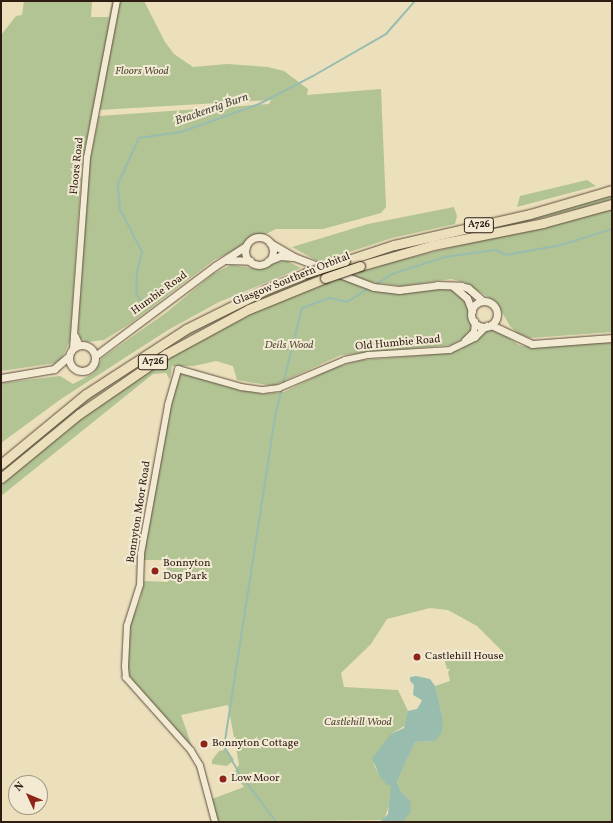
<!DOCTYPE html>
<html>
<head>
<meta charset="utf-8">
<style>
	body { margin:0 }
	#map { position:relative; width:613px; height:823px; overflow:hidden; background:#ebdfbc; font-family:Vollkorn,serif }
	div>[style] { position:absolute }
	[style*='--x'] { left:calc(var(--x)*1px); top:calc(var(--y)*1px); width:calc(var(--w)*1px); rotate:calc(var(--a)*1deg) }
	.green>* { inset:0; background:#b2c394 }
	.water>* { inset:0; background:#98bdaf }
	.stream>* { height:2px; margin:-1px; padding:0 1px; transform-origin:1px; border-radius:1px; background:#98bdaf }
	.roads { filter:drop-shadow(0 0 1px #5d4d3d) drop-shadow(0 0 1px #5d4d3d) }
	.minor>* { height:5.5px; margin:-2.75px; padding:0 2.75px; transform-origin:2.75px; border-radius:2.75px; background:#f2ead3 }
	.tertiary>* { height:7px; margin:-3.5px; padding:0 3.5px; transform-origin:3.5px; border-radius:3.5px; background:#f2ead3 }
	.tertiary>.ring { margin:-3.5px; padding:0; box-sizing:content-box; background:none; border:7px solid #f2ead3; border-radius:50% }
	.trunk>* { height:9px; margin:-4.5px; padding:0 4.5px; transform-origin:4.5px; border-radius:4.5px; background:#ebdfbc }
	.bridges { filter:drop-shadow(0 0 1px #2e1c13) drop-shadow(0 0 1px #2e1c13) }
	.trunk-bridge>* { height:9px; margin:-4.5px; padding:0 4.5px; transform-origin:4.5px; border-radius:4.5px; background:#ebdfbc }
	.dots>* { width:11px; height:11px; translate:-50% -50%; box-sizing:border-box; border:2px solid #f2ead3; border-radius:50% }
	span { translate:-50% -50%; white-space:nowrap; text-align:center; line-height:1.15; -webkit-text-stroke:4px #f2ead3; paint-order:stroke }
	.shield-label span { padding:1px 3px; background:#f2ead3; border:1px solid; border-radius:3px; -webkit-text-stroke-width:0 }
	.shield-label { font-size:10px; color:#2e1c13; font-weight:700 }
	.park-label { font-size:11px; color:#564e3a; font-style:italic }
	.street-label { font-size:11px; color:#2e1c13 }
	.poi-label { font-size:11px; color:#2e1c13 }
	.left { translate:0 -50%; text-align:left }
	.water-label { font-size:12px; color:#4e4c42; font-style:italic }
	.frame { position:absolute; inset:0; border:2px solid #2e1c13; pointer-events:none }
	.north { position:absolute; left:8px; top:775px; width:40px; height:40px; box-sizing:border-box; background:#f2ead3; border:1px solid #a49886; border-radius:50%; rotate:314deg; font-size:11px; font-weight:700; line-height:16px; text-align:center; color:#2e1c13 }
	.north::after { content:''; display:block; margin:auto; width:14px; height:18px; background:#8f2418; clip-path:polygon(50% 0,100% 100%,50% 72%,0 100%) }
</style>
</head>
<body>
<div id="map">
	<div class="green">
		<div style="clip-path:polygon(24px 1px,92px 1px,91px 17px,109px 17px,112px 1px,115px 1px,82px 163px,70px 341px,62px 358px,56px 363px,1px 371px,1px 35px,16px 16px,22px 15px)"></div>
		<div style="clip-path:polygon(119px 1px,144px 1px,165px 42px,174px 54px,193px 67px,227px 64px,268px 67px,284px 71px,308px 89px,307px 95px,381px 89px,386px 207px,381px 213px,323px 229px,276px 229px,266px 234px,253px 235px,241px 247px,214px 260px,131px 323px,104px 340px,86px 342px,80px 338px,78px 330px,88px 170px,99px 116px,269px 104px,271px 100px,99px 110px)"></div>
		<div style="clip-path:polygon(587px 180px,596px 186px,517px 207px,520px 196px)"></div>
		<div style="clip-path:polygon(612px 194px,612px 200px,570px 211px,347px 266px,344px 264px,390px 250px,559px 210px)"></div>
		<div style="clip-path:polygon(454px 207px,457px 216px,455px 224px,392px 238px,319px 262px,292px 247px,368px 224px)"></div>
		<div style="clip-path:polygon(612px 208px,612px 332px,530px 338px,518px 334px,510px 326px,496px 302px,464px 282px,451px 279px,402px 286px,371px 282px,351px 275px,392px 262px)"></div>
		<div style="clip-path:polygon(287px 261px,301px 268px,219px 302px,168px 330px,61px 399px,1px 443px,1px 383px,60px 376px,73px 384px,94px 373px,102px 358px,167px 312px,213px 274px,231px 265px,259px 269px,276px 262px)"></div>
		<div style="clip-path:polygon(315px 275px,319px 276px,249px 304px,163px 349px,87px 402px,1px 473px,1px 470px,76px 407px,108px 383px,179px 338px,259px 297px)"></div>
		<div style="clip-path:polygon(342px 278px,362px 287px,404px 293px,448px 288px,463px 297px,467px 304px,472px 330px,464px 338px,451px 345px,341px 355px,273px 386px,237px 380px,233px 366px,216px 361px,194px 366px,172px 366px,170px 380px,166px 373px,153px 374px,1px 496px,1px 484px,52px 439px,135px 376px,269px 304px)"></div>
		<div style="clip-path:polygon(490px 328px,498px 330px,519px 345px,530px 347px,612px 342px,612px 822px,403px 822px,410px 800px,402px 793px,397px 782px,415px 742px,435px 741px,443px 718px,435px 686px,450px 681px,448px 672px,450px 669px,447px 669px,444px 658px,466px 654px,467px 658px,504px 653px,477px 626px,448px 610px,430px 608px,387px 619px,371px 644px,341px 673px,344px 687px,398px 690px,408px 711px,406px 725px,391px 734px,374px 765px,379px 775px,391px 786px,391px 800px,384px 820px,218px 822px,212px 799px,244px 787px,234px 774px,239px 764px,228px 705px,181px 715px,193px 749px,128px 676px,127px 670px,129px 626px,140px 600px,144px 581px,168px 582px,166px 560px,142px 560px,168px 410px,177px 379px,180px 373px,185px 372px,237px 389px,263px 394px,284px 392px,333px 368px,362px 360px,428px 355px,459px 350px,476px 340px)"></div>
		<div style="clip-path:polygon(227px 749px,234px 760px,227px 766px,212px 764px,212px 760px,219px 751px)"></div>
	</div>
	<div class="water">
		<div style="clip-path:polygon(416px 676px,430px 679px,435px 686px,443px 718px,442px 732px,435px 741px,415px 742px,397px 782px,402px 793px,410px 800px,411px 811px,403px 822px,380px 822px,388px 814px,391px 786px,386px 784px,379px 775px,372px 758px,391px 734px,404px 728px,408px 711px,417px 709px,420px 704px,422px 700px,413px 695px,414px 685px,410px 681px,410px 677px)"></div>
	</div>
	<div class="stream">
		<div style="--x:375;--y:285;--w:20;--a:-33"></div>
		<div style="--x:392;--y:274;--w:56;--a:-17.8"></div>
		<div style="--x:445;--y:257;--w:51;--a:-7.8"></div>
		<div style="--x:496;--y:250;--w:11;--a:27"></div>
		<div style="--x:506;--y:255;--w:56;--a:-10.3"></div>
		<div style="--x:561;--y:245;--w:53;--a:-17.4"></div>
		<div style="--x:144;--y:306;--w:15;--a:-122"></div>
		<div style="--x:136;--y:293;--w:22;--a:-87"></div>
		<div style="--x:137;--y:271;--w:20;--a:-75"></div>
		<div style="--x:142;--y:252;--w:48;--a:-117.1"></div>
		<div style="--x:120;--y:209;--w:25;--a:-95"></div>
		<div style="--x:118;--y:184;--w:51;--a:-65.5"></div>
		<div style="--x:139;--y:138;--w:42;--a:-8.1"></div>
		<div style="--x:181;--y:132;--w:83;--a:-19.7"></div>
		<div style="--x:259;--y:104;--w:61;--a:-27.4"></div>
		<div style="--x:313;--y:76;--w:84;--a:-29.9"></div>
		<div style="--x:386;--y:34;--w:44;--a:-48.7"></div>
		<div style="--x:276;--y:822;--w:64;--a:-126.7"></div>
		<div style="--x:238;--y:771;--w:28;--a:-120"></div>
		<div style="--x:224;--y:747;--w:339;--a:-81.2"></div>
		<div style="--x:276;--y:412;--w:107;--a:-76"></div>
		<div style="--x:302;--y:308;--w:30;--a:-20"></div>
		<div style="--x:330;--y:298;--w:17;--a:13"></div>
		<div style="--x:347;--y:302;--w:26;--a:-32"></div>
	</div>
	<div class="roads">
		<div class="minor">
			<div style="--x:76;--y:336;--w:10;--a:66"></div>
			<div style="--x:465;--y:341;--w:13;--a:-45"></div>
			<div style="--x:474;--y:332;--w:10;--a:-84"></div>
			<div style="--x:73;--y:349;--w:192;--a:-85.8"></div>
			<div style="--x:87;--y:158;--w:160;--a:-79.2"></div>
			<div style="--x:215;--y:822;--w:58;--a:-105"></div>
			<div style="--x:200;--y:766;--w:17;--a:-121"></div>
			<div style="--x:191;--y:751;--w:98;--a:-131.7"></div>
			<div style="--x:126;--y:678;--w:11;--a:-95"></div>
			<div style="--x:125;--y:667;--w:41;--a:-87.2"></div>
			<div style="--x:127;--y:626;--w:43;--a:-72.4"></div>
			<div style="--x:140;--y:585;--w:31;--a:-88"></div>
			<div style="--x:141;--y:554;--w:151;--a:-79.7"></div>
			<div style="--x:168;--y:405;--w:37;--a:-74"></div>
			<div style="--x:178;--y:369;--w:66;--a:15.9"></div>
			<div style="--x:241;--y:387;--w:22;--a:8"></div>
			<div style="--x:263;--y:390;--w:16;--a:-7"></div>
			<div style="--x:279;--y:388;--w:72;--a:-23"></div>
			<div style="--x:345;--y:360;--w:24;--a:-12"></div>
			<div style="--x:368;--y:355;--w:82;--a:-3.5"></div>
			<div style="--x:450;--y:350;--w:28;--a:-26"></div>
			<div style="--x:475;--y:338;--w:17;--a:-45"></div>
		</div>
		<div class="tertiary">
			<div class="ring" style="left:245px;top:237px;width:21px;height:21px"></div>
			<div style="--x:270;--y:243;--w:28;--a:30"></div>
			<div style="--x:294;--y:257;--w:85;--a:20.6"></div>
			<div style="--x:374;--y:287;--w:25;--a:7"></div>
			<div style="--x:399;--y:290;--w:38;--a:-7"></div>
			<div style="--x:437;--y:285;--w:24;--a:2"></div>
			<div style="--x:461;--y:286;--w:7;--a:16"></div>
			<div style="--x:468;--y:288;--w:20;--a:41"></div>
			<div style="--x:227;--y:260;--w:23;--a:2"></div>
			<div style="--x:268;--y:261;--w:13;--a:-23"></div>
			<div style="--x:280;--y:256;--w:12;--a:5"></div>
			<div style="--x:453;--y:286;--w:18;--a:41"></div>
			<div style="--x:467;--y:298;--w:14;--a:69"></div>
			<div class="ring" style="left:471px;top:301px;width:19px;height:19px"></div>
			<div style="--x:491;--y:325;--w:45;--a:24.9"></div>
			<div style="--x:532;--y:344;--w:80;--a:-4.3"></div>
			<div class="ring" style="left:69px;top:345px;width:19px;height:19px"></div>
			<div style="--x:95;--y:356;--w:150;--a:-36.9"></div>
			<div style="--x:215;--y:266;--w:37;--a:-33"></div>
			<div style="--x:1;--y:378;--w:54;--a:-9.6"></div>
			<div style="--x:54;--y:369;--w:20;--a:-41"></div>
		</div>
		<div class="trunk">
			<div style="--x:345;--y:261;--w:52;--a:-18.1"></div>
			<div style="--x:394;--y:245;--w:139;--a:-12.8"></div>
			<div style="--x:530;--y:214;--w:85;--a:-16.3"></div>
			<div style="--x:360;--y:266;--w:76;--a:-16"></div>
			<div style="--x:433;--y:245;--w:112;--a:-11.3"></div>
			<div style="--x:543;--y:223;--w:72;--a:-15.4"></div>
			<div style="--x:1;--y:464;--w:110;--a:-39.5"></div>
			<div style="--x:86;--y:394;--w:119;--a:-33"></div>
			<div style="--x:186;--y:329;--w:90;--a:-26.3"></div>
			<div style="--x:267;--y:289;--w:43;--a:-21.8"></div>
			<div style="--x:1;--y:478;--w:101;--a:-39.4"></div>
			<div style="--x:79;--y:414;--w:106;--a:-34.6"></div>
			<div style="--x:166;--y:354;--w:94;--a:-28.5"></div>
			<div style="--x:249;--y:309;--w:82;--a:-22.2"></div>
		</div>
	</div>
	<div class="bridges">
		<div class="trunk-bridge">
			<div style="--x:307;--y:273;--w:40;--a:-18"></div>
			<div style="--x:325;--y:278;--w:37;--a:-19"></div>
		</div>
	</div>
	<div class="dots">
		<div style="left:155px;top:571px;background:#8f2418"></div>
		<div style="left:417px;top:657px;background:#8f2418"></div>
		<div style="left:204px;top:744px;background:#8f2418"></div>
		<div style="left:223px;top:779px;background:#8f2418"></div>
	</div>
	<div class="shield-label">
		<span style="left:479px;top:225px">A726</span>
		<span style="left:153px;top:362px">A726</span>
	</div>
	<div class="park-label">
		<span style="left:142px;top:72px">Floors Wood</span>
		<span style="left:289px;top:346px">Deils Wood</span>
		<span style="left:358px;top:723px">Castlehill Wood</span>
	</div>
	<div class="street-label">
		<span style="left:78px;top:166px;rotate:-84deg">Floors Road</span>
		<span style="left:292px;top:280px;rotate:-22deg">Glasgow Southern Orbital</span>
		<span style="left:160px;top:294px;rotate:-36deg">Humbie Road</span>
		<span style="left:398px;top:344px;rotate:-5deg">Old Humbie Road</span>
		<span style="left:140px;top:512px;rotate:-81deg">Bonnyton Moor Road</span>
	</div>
	<div class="poi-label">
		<span class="left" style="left:163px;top:571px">Bonnyton<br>Dog Park</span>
		<span class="left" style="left:425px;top:657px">Castlehill House</span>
		<span class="left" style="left:212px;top:744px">Bonnyton Cottage</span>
		<span class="left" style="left:231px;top:779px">Low Moor</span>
	</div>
	<div class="water-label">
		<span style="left:212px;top:110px;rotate:-19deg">Brackenrig Burn</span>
	</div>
	<div class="frame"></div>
	<div class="north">N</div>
</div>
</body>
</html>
